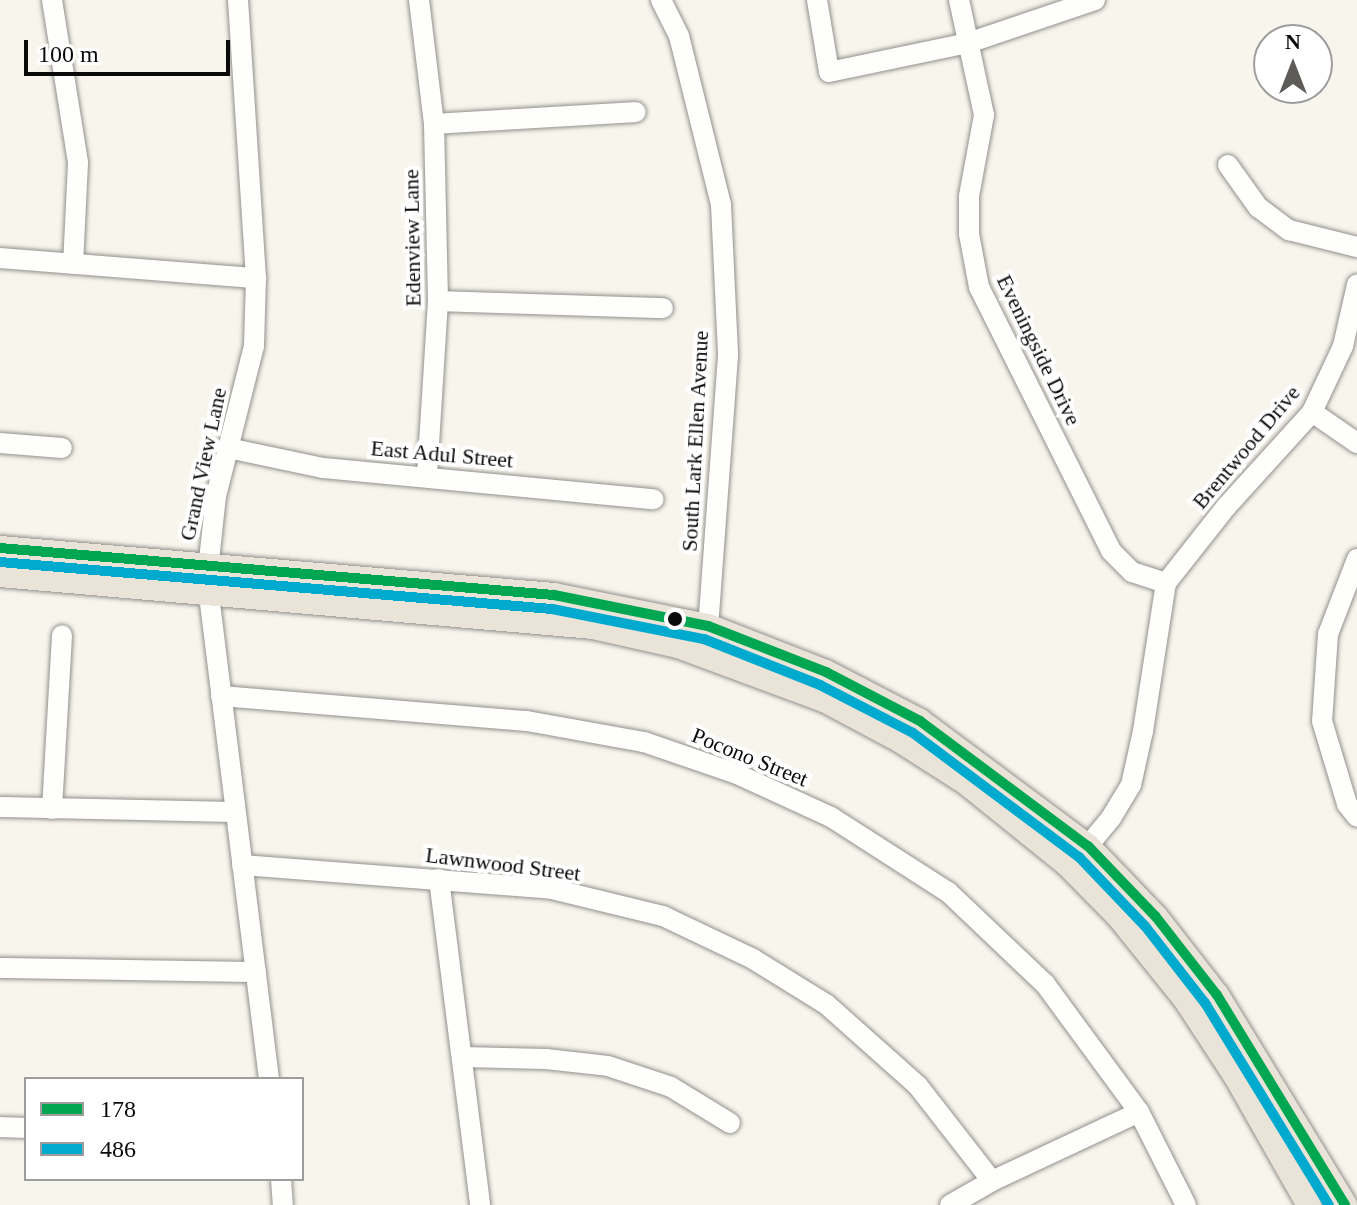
<!DOCTYPE html>
<html>
<head>
<meta charset="utf-8">
<style>
	body { margin:0 }
	#map { position:relative; width:1357px; height:1205px; overflow:hidden; background:#f8f5ed; font-family:Georgia,serif }
	div>[style] { position:absolute }
	[style*='--x'] { left:calc(var(--x)*1px); top:calc(var(--y)*1px); width:calc(var(--w)*1px); rotate:calc(var(--a)*1deg) }
	.roads { filter:drop-shadow(0 0 2px #91908c) drop-shadow(0 0 2px #91908c) }
	.minor>* { height:20px; margin:-10px; padding:0 10px; transform-origin:10px; border-radius:10px; background:#fefefc }
	.major>* { height:24px; margin:-12px; padding:0 12px; transform-origin:12px; border-radius:12px; background:#eae4d8 }
	.bus-1>* { height:10px; margin:-5px; padding:0 5px; transform-origin:5px; border-radius:5px; background:#00a651 }
	.bus-2>* { height:10px; margin:-5px; padding:0 5px; transform-origin:5px; border-radius:5px; background:#00a9ce }
	.dots>* { width:22px; height:22px; translate:-50% -50%; box-sizing:border-box; border:4px solid #fff; border-radius:50% }
	span { translate:-50% -50%; white-space:nowrap; text-align:center; line-height:1.15; -webkit-text-stroke:8px #fff; paint-order:stroke }
	.street-label { font-size:22px; color:#0a0a0a }
	.legend { position:absolute; left:24px; top:1077px; width:280px; height:104px; box-sizing:border-box; background:#fff; border:2px solid #9d9d9d; margin:0; padding:10px 14px; list-style:none; font-size:24px; color:#0a0a0a }
	.legend li { display:flex; align-items:center; gap:16px; height:40px }
	.legend b { width:40px; border:2px solid #9d9d9d }
	.north { position:absolute; left:1253px; top:24px; width:80px; height:80px; box-sizing:border-box; background:#fff; border:2px solid #9d9d9d; border-radius:50%; rotate:0deg; font-size:22px; font-weight:700; line-height:32px; text-align:center; color:#0a0a0a }
	.north::after { content:''; display:block; margin:auto; width:28px; height:36px; background:#5d5c59; clip-path:polygon(50% 0,100% 100%,50% 72%,0 100%) }
	.scale { position:absolute; left:24px; top:40px; width:206px; height:36px; box-sizing:border-box; border:4px solid #0a0a0a; border-top:0; padding-left:10px; font-size:24px; line-height:28px; white-space:nowrap; color:#0a0a0a; -webkit-text-stroke:6px #fff; paint-order:stroke }
</style>
</head>
<body>
<div id="map">
	<div class="roads">
		<div class="minor">
			<div style="--x:52;--y:0;--w:165;--a:80.9"></div>
			<div style="--x:78;--y:163;--w:101;--a:92.8"></div>
			<div style="--x:238;--y:0;--w:279;--a:86.3"></div>
			<div style="--x:256;--y:278;--w:68;--a:91.7"></div>
			<div style="--x:254;--y:346;--w:155;--a:104.2"></div>
			<div style="--x:216;--y:496;--w:83;--a:96.2"></div>
			<div style="--x:207;--y:579;--w:504;--a:82.93"></div>
			<div style="--x:419;--y:0;--w:125;--a:83.1"></div>
			<div style="--x:434;--y:124;--w:177;--a:88.7"></div>
			<div style="--x:438;--y:301;--w:175;--a:93.6"></div>
			<div style="--x:661;--y:0;--w:40;--a:63.4"></div>
			<div style="--x:679;--y:36;--w:174;--a:76"></div>
			<div style="--x:721;--y:205;--w:151;--a:87.3"></div>
			<div style="--x:728;--y:356;--w:271;--a:94.2"></div>
			<div style="--x:708;--y:626;--w:28;--a:109"></div>
			<div style="--x:817;--y:0;--w:73;--a:80.5"></div>
			<div style="--x:829;--y:72;--w:142;--a:-11.8"></div>
			<div style="--x:968;--y:43;--w:134;--a:-18.7"></div>
			<div style="--x:959;--y:0;--w:118;--a:77.7"></div>
			<div style="--x:984;--y:115;--w:82;--a:100.5"></div>
			<div style="--x:969;--y:196;--w:38;--a:90"></div>
			<div style="--x:969;--y:234;--w:54;--a:79.3"></div>
			<div style="--x:979;--y:287;--w:295;--a:63.4"></div>
			<div style="--x:1111;--y:551;--w:30;--a:45"></div>
			<div style="--x:1132;--y:572;--w:36;--a:18"></div>
			<div style="--x:434;--y:124;--w:202;--a:-3.4"></div>
			<div style="--x:1228;--y:165;--w:52;--a:54.5"></div>
			<div style="--x:1258;--y:207;--w:39;--a:37"></div>
			<div style="--x:1289;--y:230;--w:70;--a:14"></div>
			<div style="--x:0;--y:258;--w:257;--a:4.5"></div>
			<div style="--x:438;--y:301;--w:225;--a:1.8"></div>
			<div style="--x:1312;--y:412;--w:55;--a:34.6"></div>
			<div style="--x:0;--y:443;--w:62;--a:4.6"></div>
			<div style="--x:228;--y:448;--w:97;--a:11.9"></div>
			<div style="--x:323;--y:468;--w:332;--a:5.4"></div>
			<div style="--x:1357;--y:559;--w:80;--a:111.1"></div>
			<div style="--x:1328;--y:634;--w:87;--a:93.9"></div>
			<div style="--x:1322;--y:721;--w:87;--a:73.2"></div>
			<div style="--x:1347;--y:804;--w:16;--a:52"></div>
			<div style="--x:221;--y:696;--w:307;--a:4.7"></div>
			<div style="--x:527;--y:721;--w:119;--a:10.2"></div>
			<div style="--x:644;--y:742;--w:98;--a:19"></div>
			<div style="--x:737;--y:774;--w:103;--a:24.6"></div>
			<div style="--x:831;--y:817;--w:139;--a:32.7"></div>
			<div style="--x:948;--y:892;--w:134;--a:43.5"></div>
			<div style="--x:1045;--y:984;--w:159;--a:53.7"></div>
			<div style="--x:1139;--y:1112;--w:104;--a:63.2"></div>
			<div style="--x:0;--y:807;--w:235;--a:1.2"></div>
			<div style="--x:52;--y:809;--w:174;--a:-86.7"></div>
			<div style="--x:1078;--y:858;--w:52;--a:-50.5"></div>
			<div style="--x:1111;--y:818;--w:39;--a:-59"></div>
			<div style="--x:1131;--y:785;--w:55;--a:-77.5"></div>
			<div style="--x:1143;--y:731;--w:150;--a:-81.2"></div>
			<div style="--x:1166;--y:583;--w:97;--a:-51.7"></div>
			<div style="--x:1226;--y:507;--w:128;--a:-47.8"></div>
			<div style="--x:1312;--y:412;--w:73;--a:-64.8"></div>
			<div style="--x:1343;--y:346;--w:63;--a:-77.1"></div>
			<div style="--x:242;--y:865;--w:311;--a:4.4"></div>
			<div style="--x:552;--y:889;--w:114;--a:13.7"></div>
			<div style="--x:663;--y:916;--w:100;--a:25.5"></div>
			<div style="--x:753;--y:959;--w:86;--a:31.7"></div>
			<div style="--x:826;--y:1004;--w:123;--a:41.7"></div>
			<div style="--x:918;--y:1086;--w:120;--a:52.1"></div>
			<div style="--x:439;--y:879;--w:329;--a:82.8"></div>
			<div style="--x:0;--y:968;--w:256;--a:0.9"></div>
			<div style="--x:462;--y:1057;--w:84;--a:1.4"></div>
			<div style="--x:546;--y:1059;--w:62;--a:6.4"></div>
			<div style="--x:608;--y:1066;--w:66;--a:18.4"></div>
			<div style="--x:671;--y:1087;--w:69;--a:31.4"></div>
			<div style="--x:0;--y:1127;--w:26;--a:2"></div>
			<div style="--x:281;--y:1179;--w:26;--a:86"></div>
			<div style="--x:950;--y:1205;--w:48;--a:-29.7"></div>
			<div style="--x:992;--y:1181;--w:162;--a:-25.1"></div>
		</div>
		<div class="major">
			<div style="--x:0;--y:548;--w:556;--a:4.85"></div>
			<div style="--x:554;--y:595;--w:157;--a:11.4"></div>
			<div style="--x:708;--y:626;--w:127;--a:21.3"></div>
			<div style="--x:826;--y:672;--w:106;--a:27.5"></div>
			<div style="--x:920;--y:721;--w:209;--a:36.7"></div>
			<div style="--x:1088;--y:846;--w:98;--a:46.2"></div>
			<div style="--x:1156;--y:917;--w:99;--a:52"></div>
			<div style="--x:1217;--y:995;--w:246;--a:58.6"></div>
			<div style="--x:0;--y:575;--w:595;--a:5.01"></div>
			<div style="--x:593;--y:627;--w:87;--a:12.6"></div>
			<div style="--x:678;--y:646;--w:156;--a:20.3"></div>
			<div style="--x:824;--y:700;--w:85;--a:28.1"></div>
			<div style="--x:899;--y:740;--w:78;--a:32.5"></div>
			<div style="--x:965;--y:782;--w:131;--a:38.8"></div>
			<div style="--x:1067;--y:864;--w:74;--a:45.5"></div>
			<div style="--x:1119;--y:917;--w:105;--a:51.2"></div>
			<div style="--x:1185;--y:999;--w:91;--a:56.7"></div>
			<div style="--x:1235;--y:1075;--w:150;--a:60.4"></div>
		</div>
	</div>
	<div class="bus-1">
		<div style="--x:0;--y:548;--w:556;--a:4.85"></div>
		<div style="--x:554;--y:595;--w:157;--a:11.4"></div>
		<div style="--x:708;--y:626;--w:127;--a:21.3"></div>
		<div style="--x:826;--y:672;--w:106;--a:27.5"></div>
		<div style="--x:920;--y:721;--w:209;--a:36.7"></div>
		<div style="--x:1088;--y:846;--w:98;--a:46.2"></div>
		<div style="--x:1156;--y:917;--w:99;--a:52"></div>
		<div style="--x:1217;--y:995;--w:246;--a:58.6"></div>
	</div>
	<div class="bus-2">
		<div style="--x:0;--y:562;--w:554;--a:4.87"></div>
		<div style="--x:552;--y:609;--w:155;--a:11.2"></div>
		<div style="--x:704;--y:639;--w:125;--a:21.6"></div>
		<div style="--x:820;--y:685;--w:105;--a:27.3"></div>
		<div style="--x:913;--y:733;--w:207;--a:36.8"></div>
		<div style="--x:1079;--y:857;--w:95;--a:46.3"></div>
		<div style="--x:1145;--y:926;--w:98;--a:52.1"></div>
		<div style="--x:1205;--y:1003;--w:237;--a:58.5"></div>
	</div>
	<div class="dots">
		<div style="left:675px;top:619px;background:#0a0a0a"></div>
	</div>
	<div class="street-label">
		<span style="left:412px;top:238px;rotate:-91deg">Edenview Lane</span>
		<span style="left:1039px;top:350px;rotate:64deg">Eveningside Drive</span>
		<span style="left:695px;top:441px;rotate:-87deg">South Lark Ellen Avenue</span>
		<span style="left:1246px;top:447px;rotate:-50deg">Brentwood Drive</span>
		<span style="left:442px;top:454px;rotate:5deg">East Adul Street</span>
		<span style="left:203px;top:464px;rotate:-78deg">Grand View Lane</span>
		<span style="left:750px;top:757px;rotate:22deg">Pocono Street</span>
		<span style="left:503px;top:864px;rotate:7deg">Lawnwood Street</span>
	</div>
	<ul class="legend">
	<li><b style="height:10px;background:#00a651"></b>178</li>
	<li><b style="height:10px;background:#00a9ce"></b>486</li>
	</ul>
	<div class="north">N</div>
	<div class="scale">100 m</div>
</div>
</body>
</html>
